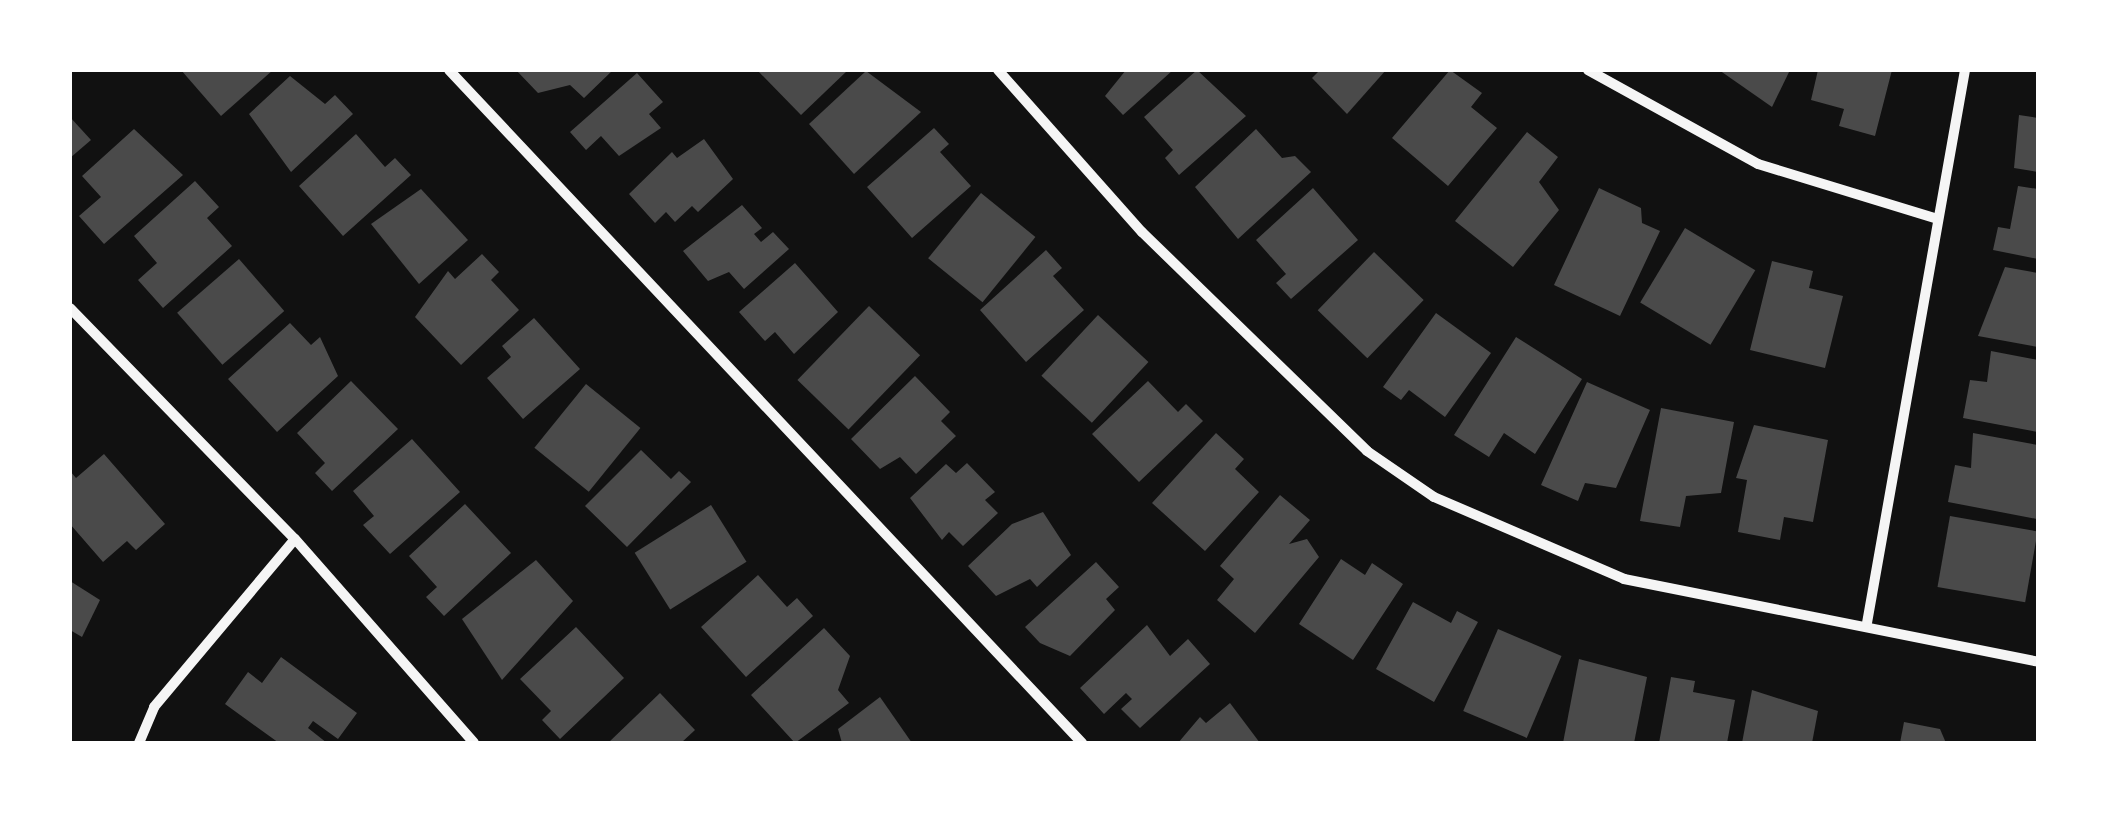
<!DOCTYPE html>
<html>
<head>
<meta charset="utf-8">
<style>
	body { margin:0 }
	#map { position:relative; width:2108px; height:813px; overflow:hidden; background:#111; font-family:"Asap Condensed",sans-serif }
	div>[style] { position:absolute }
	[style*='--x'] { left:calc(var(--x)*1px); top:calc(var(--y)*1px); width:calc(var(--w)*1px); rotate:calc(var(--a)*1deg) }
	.building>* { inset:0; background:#4a4a4a; transform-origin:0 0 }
	.minor>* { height:10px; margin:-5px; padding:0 5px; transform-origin:5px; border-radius:5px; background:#f5f5f5 }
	span { translate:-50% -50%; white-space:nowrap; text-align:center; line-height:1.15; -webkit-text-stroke:10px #fff; paint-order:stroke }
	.frame { position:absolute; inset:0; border:72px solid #fff; pointer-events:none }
</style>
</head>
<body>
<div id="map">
	<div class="building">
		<div style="clip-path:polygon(181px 70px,273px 70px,221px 116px)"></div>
		<div style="clip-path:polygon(516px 70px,613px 70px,584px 98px,570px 85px,538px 93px)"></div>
		<div style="clip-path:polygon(757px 70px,848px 70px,801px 115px)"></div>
		<div style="clip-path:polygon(1126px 70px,1173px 70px,1123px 115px,1105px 96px)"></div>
		<div style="clip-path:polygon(1197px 70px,1246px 116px,1179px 175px,1165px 158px,1173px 150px,1144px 117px)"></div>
		<div style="clip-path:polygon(1320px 70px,1386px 70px,1347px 114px,1312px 78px)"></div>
		<div style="clip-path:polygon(1450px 70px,1482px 93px,1471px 107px,1497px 128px,1448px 186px,1392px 138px)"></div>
		<div style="clip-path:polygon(1719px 70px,1790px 70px,1772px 107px)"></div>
		<div style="clip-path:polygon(1818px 70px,1892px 70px,1875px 136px,1839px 126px,1844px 109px,1811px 100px)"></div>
		<div style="clip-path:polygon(866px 71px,921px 112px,854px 174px,809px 124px)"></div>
		<div style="clip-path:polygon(637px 73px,663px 102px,649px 114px,661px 128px,619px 156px,601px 136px,586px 150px,570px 132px)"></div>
		<div style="clip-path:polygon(290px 76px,325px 104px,335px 95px,353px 114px,291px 172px,249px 114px)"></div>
		<div style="clip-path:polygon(2019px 115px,2038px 118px,2038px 172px,2014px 168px)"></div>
		<div style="clip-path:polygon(70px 117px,91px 140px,70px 158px)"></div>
		<div style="clip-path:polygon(934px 128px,949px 144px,940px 152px,971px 186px,912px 238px,867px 187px)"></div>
		<div style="clip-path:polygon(134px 129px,183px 175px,104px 244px,79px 216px,101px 197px,82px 176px)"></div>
		<div style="clip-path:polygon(1256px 129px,1282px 158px,1295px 156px,1311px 172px,1238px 239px,1195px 187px)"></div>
		<div style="clip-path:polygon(1527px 132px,1558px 157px,1539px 182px,1559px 210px,1513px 267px,1455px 221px)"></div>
		<div style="clip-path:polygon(356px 134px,385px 167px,395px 158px,411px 175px,343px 236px,299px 186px)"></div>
		<div style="clip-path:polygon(704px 139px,733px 179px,698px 212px,692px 206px,675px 222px,666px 212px,655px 223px,629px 194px,672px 152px,677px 158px)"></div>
		<div style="clip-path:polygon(195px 181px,219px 207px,207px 218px,232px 246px,163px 308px,138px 280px,157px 263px,134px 236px)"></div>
		<div style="clip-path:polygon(2018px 186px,2038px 189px,2038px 259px,1993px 250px,1998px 227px,2010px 229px)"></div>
		<div style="clip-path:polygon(1313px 188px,1358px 240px,1291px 299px,1276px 283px,1286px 274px,1256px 240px)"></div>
		<div style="clip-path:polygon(1599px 188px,1641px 208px,1642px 223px,1660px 231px,1620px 316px,1554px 285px)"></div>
		<div style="clip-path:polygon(421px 189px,468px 240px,419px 284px,371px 224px)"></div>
		<div style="left:981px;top:193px;width:70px;height:84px;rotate:39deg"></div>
		<div style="clip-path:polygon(742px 205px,762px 228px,754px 234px,761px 242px,773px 232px,789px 249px,744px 289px,729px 272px,708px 281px,683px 251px)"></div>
		<div style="left:1685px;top:228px;width:82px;height:87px;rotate:31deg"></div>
		<div style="clip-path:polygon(1046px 250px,1062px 268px,1053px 276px,1084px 310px,1026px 362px,980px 310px)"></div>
		<div style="left:1374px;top:252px;width:69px;height:81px;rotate:44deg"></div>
		<div style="clip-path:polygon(482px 254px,499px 272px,491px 280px,519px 310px,461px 365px,415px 317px,448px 271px,455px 279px)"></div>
		<div style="left:239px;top:259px;width:69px;height:82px;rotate:49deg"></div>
		<div style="clip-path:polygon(1772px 261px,1813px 271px,1809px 288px,1843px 296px,1825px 368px,1750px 350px)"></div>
		<div style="clip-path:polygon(795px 263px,838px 312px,794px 354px,775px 332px,765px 341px,739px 312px)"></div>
		<div style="clip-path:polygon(2005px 267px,2038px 273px,2038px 347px,1978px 336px)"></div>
		<div style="left:869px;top:306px;width:71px;height:103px;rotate:44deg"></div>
		<div style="clip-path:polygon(1436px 313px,1491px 353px,1445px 417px,1409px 390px,1401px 400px,1383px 387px)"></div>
		<div style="left:1098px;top:315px;width:69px;height:83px;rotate:43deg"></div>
		<div style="clip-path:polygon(534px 318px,580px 369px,523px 419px,487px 378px,511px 357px,502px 346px)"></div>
		<div style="clip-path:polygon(290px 323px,311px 345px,320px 337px,338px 376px,277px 432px,228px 379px)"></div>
		<div style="clip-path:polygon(1516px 337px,1582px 379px,1535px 454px,1504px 433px,1489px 457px,1454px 435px)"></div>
		<div style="clip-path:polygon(1991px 351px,2038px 360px,2038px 432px,1963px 418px,1970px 380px,1987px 382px)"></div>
		<div style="clip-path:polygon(915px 376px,950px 412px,941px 421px,956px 436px,916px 474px,900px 457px,880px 469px,851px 439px)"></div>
		<div style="clip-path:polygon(351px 381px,398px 429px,332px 491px,315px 473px,325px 463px,297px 433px)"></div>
		<div style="clip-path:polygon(1148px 381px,1178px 412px,1186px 404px,1203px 421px,1139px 482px,1092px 434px)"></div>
		<div style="clip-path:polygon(1587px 382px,1650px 410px,1616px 488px,1585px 483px,1578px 501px,1541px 485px)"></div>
		<div style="left:586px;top:384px;width:70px;height:82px;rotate:39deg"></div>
		<div style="clip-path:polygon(1661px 408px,1734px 422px,1721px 493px,1686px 496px,1680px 527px,1640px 521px)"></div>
		<div style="clip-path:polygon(1754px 425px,1828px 440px,1813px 522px,1784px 517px,1780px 540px,1738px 532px,1747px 480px,1736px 478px)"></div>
		<div style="clip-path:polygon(1216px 433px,1244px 459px,1235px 469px,1259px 492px,1205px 551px,1152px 503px)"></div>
		<div style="clip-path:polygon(1973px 433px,2038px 445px,2037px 519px,1948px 502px,1955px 465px,1971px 468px)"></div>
		<div style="clip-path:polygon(412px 439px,460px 492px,390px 554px,363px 525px,374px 516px,353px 491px)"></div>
		<div style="clip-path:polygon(641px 450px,671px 479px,679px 471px,691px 482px,627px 547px,585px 506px)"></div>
		<div style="clip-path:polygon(104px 454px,165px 524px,136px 550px,127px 541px,103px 562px,70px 524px,70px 471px,76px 478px)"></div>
		<div style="clip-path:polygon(967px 463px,995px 492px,985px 500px,998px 513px,963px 546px,949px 532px,942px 540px,910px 498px,946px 464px,956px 473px)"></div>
		<div style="clip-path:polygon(1280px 495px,1310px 520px,1289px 544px,1307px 539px,1319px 557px,1255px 633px,1217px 600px,1234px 579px,1220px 566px)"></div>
		<div style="clip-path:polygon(465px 504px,511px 553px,444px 616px,426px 597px,437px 587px,409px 556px)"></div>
		<div style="left:711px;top:505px;width:67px;height:90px;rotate:58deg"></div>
		<div style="clip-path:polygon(1043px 512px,1071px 555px,1037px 587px,1030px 579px,996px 596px,968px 566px,1012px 524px)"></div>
		<div style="left:1950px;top:516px;width:89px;height:72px;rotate:10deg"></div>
		<div style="clip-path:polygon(1341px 559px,1365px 575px,1372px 563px,1403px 584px,1353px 660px,1299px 624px)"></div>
		<div style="clip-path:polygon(536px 560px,573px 601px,502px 680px,462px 619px)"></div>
		<div style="clip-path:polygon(1096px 562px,1119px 587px,1106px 599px,1115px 610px,1070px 656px,1040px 643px,1025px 627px)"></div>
		<div style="clip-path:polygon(758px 575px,787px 607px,797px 598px,813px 616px,746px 677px,701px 627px)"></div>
		<div style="clip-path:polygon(70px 581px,100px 600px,82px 637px,70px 630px)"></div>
		<div style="clip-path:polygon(1413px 602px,1451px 623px,1457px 611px,1478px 622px,1434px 702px,1376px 669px)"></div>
		<div style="clip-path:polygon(1147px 625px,1170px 656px,1188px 639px,1210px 664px,1140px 728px,1121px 709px,1132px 699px,1126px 693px,1104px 714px,1080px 688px)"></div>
		<div style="clip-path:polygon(576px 627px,624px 678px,560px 739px,542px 720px,551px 711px,520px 679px)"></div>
		<div style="clip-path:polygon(824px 628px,850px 656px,838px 690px,849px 703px,795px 743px,751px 695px)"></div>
		<div style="left:1498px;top:629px;width:69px;height:89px;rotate:23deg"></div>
		<div style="clip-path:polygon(281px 657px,357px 713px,338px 739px,313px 721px,308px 728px,327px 743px,279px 743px,225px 704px,248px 672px,262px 683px)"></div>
		<div style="clip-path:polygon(1579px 659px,1647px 677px,1634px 743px,1563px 743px)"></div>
		<div style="clip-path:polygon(1671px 677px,1695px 681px,1693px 692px,1735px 700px,1727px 743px,1659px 743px)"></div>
		<div style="clip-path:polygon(1752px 690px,1818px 711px,1812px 743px,1742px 743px)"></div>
		<div style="clip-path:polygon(660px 693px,695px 730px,681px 743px,608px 743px)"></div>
		<div style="clip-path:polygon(880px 697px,912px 743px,842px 743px,838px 729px)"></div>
		<div style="clip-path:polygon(1230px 703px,1260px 743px,1178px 743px,1200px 717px,1206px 723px)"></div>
		<div style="clip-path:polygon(1904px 722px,1940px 729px,1946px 743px,1900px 743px)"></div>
	</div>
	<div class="minor">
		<div style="--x:449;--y:70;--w:924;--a:46.75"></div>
		<div style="--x:998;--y:70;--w:217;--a:48.4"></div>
		<div style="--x:1142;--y:232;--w:314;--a:44.2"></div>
		<div style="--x:1367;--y:451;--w:81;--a:34.5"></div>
		<div style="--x:1434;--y:497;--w:207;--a:23.3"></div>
		<div style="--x:1624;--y:579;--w:422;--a:11.3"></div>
		<div style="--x:1588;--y:70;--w:194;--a:28.9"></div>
		<div style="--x:1758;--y:164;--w:188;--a:17"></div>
		<div style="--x:70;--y:308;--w:322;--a:45.8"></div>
		<div style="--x:295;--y:539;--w:271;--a:48.7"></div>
		<div style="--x:1867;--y:623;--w:562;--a:-79.95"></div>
		<div style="--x:139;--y:743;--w:39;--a:-67"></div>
		<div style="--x:154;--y:707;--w:219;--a:-50"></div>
	</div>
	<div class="frame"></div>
</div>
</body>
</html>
